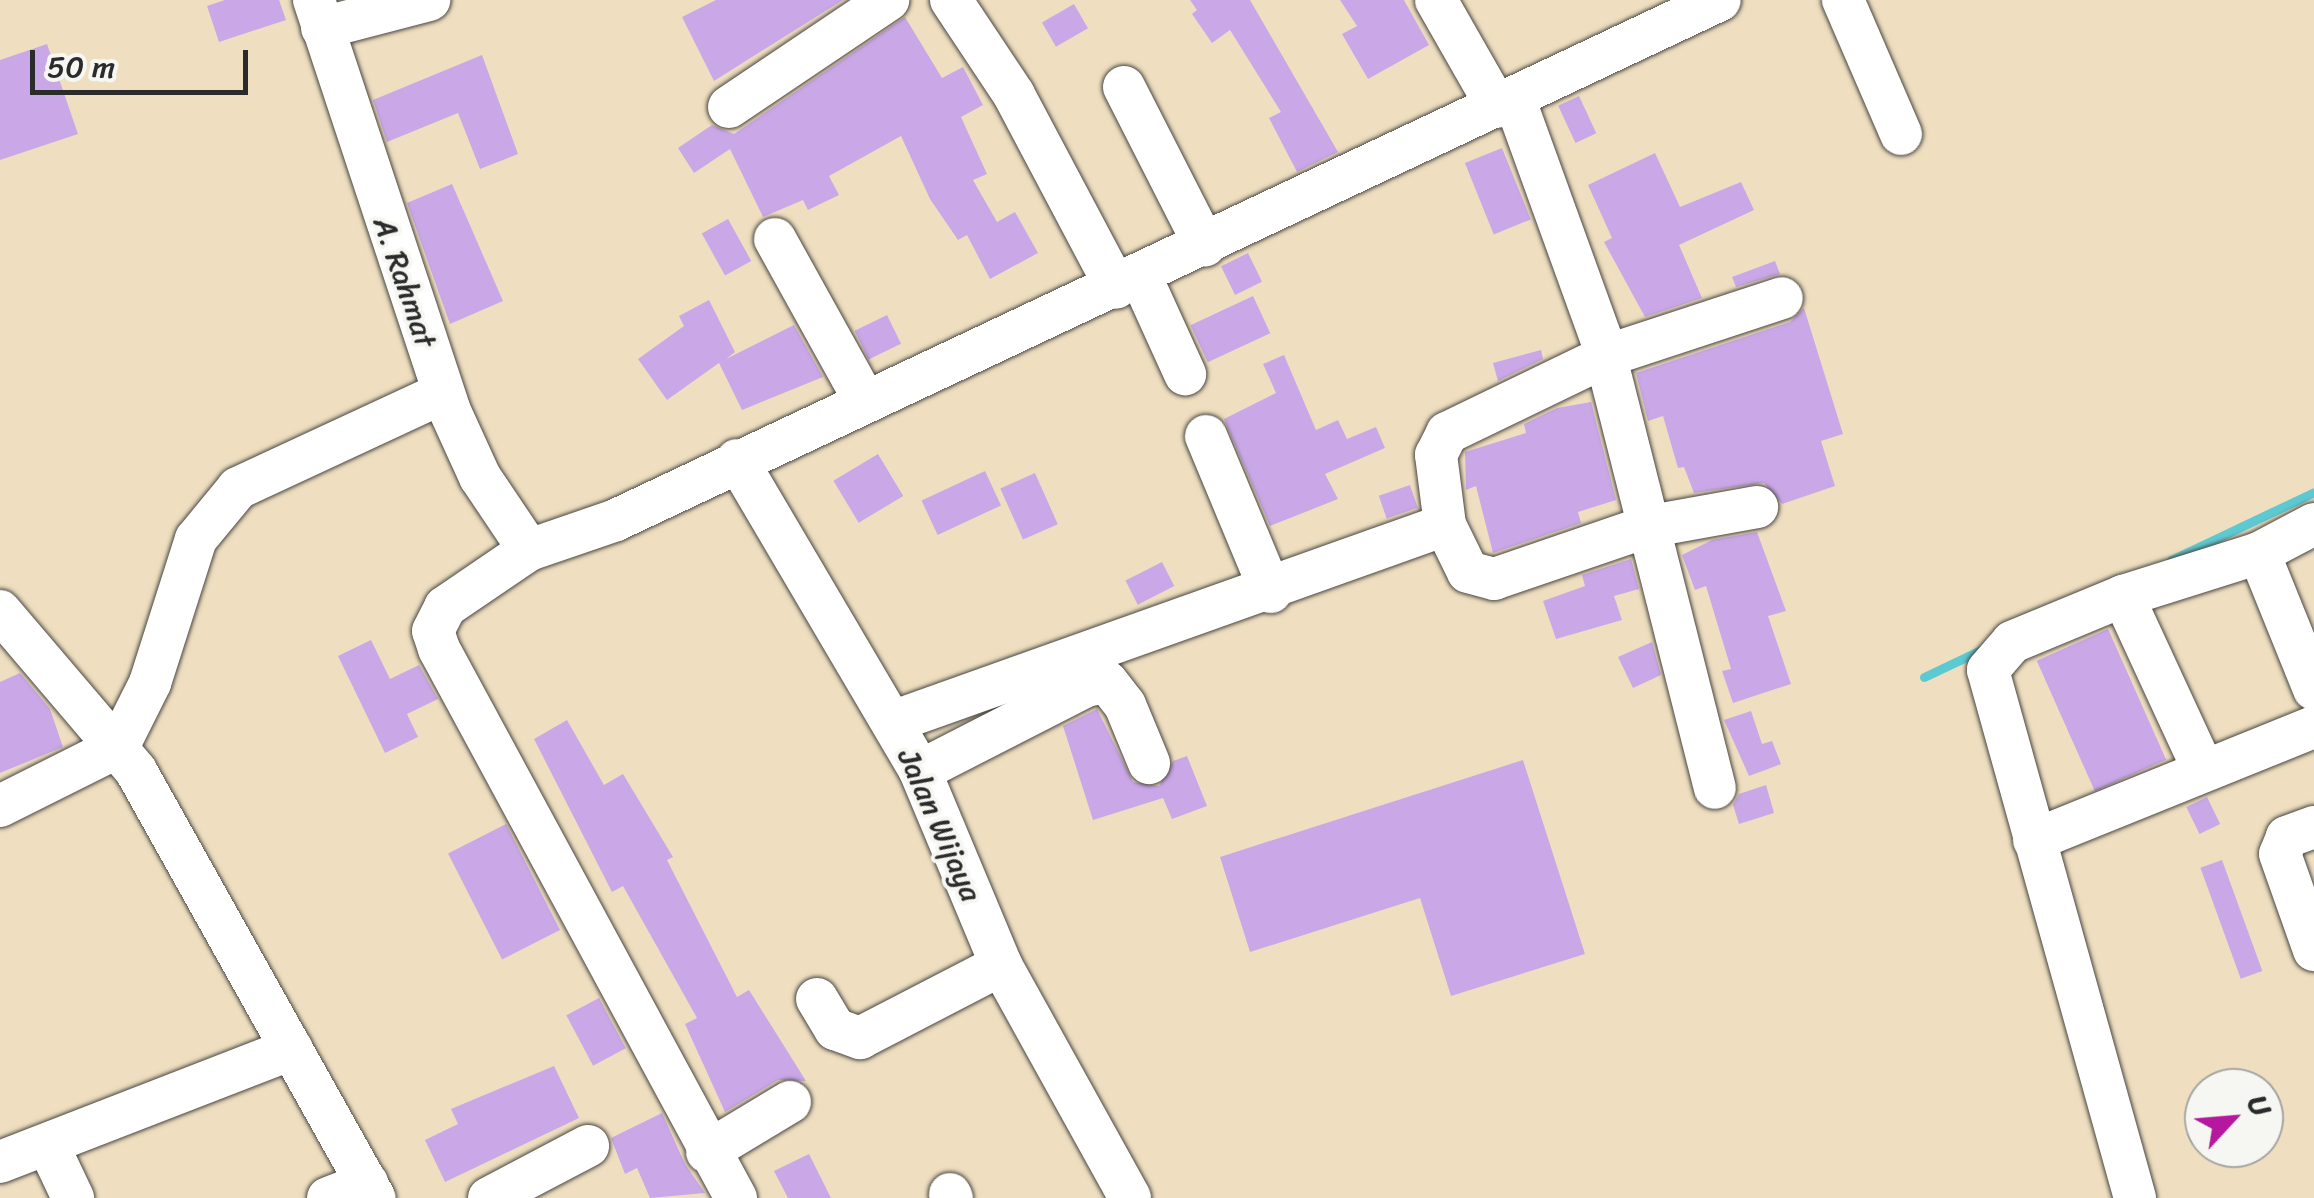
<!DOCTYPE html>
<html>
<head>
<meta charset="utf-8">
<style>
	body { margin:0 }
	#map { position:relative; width:2314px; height:1198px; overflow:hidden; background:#efdfc0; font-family:Sriracha,sans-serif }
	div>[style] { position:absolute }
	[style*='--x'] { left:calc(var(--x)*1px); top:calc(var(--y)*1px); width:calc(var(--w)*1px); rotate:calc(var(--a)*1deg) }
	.stream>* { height:9px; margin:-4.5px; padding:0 4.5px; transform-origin:4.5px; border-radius:4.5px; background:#5dcad3 }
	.building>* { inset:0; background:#caa8e8; transform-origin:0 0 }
	.roads { filter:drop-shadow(0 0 2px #484641) drop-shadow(0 0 2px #484641) }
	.minor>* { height:42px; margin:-21px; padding:0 21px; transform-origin:21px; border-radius:21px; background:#fff }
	span { translate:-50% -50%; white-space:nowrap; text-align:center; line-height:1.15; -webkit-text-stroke:8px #f6f6f2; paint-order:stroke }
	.street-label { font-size:30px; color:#2b2b2b }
	.north { position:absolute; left:2184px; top:1068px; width:100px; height:100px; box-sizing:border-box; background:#f6f6f2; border:2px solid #a5a5a2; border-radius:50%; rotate:64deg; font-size:28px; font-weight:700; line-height:40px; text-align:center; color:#2b2b2b }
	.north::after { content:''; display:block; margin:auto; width:35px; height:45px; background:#b5179e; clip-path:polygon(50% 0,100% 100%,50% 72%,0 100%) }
	.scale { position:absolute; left:30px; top:50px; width:218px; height:45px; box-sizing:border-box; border:5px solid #2b2b2b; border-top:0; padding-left:12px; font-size:30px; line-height:35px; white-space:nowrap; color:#2b2b2b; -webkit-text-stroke:8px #f6f6f2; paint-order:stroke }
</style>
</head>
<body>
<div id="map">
	<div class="stream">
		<div style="--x:2171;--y:560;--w:158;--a:-25.4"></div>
		<div style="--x:1924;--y:677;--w:68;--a:-25.4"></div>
	</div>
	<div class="building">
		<div style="clip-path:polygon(225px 0,279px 0,286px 20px,219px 42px,207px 6px)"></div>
		<div style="clip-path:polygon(716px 0,843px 0,714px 81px,682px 17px)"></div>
		<div style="clip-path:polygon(1190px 0,1250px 0,1338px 152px,1297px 172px,1269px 118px,1281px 112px,1230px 30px,1212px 43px,1192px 14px,1197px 10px)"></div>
		<div style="clip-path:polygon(1340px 0,1404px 0,1429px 45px,1368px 79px,1342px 34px,1357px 26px)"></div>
		<div style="left:1074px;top:4px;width:28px;height:37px;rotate:60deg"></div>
		<div style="clip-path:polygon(905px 17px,942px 78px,963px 67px,983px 105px,961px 117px,987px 174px,973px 180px,997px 222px,1015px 212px,1038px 253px,990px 279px,967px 235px,958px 240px,930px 199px,901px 136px,829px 176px,839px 195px,808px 210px,803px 200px,763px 217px,730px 149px,694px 173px,678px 148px,712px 125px,734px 134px)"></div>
		<div style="clip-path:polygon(47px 44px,78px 134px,0 160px,0 60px)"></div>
		<div style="clip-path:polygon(482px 55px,518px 154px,480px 169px,458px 113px,387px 142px,373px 100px)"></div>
		<div style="left:1579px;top:96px;width:41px;height:23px;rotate:65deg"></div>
		<div style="left:1502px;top:148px;width:77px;height:40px;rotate:68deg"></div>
		<div style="clip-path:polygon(1655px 153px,1680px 207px,1741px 182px,1754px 210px,1679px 245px,1702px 298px,1645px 317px,1604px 242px,1612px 238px,1588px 185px)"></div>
		<div style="clip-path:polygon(452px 184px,503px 301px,450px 324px,407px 203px)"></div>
		<div style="left:728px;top:219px;width:48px;height:30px;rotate:61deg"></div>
		<div style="left:1248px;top:253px;width:32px;height:30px;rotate:64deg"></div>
		<div style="clip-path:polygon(1775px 261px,1780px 274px,1736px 287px,1732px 277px)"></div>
		<div style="left:1253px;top:296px;width:41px;height:69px;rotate:65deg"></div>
		<div style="clip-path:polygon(709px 300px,735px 352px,726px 359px,794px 325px,823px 377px,742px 410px,719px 363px,667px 400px,638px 359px,684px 326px,679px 316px)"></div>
		<div style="clip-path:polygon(1804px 308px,1843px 434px,1821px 441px,1835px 486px,1782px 504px,1764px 483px,1694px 493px,1684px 467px,1678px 468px,1663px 416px,1648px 421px,1636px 373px,1790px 322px)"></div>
		<div style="left:887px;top:315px;width:32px;height:36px;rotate:64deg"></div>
		<div style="clip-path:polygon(1541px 350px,1543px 359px,1498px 381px,1493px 363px)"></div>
		<div style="clip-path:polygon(1284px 355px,1316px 430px,1338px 420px,1347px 439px,1376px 427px,1385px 448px,1325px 474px,1338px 499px,1270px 526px,1224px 419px,1276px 393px,1263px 364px)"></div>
		<div style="clip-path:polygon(1591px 402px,1616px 500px,1578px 512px,1581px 523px,1493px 553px,1476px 486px,1466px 490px,1465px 452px,1526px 433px,1524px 424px,1557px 408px)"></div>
		<div style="left:878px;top:454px;width:49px;height:52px;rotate:59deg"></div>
		<div style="left:985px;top:471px;width:38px;height:70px;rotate:65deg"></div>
		<div style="left:1035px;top:473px;width:56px;height:38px;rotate:66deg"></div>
		<div style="left:1410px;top:485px;width:24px;height:33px;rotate:71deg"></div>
		<div style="clip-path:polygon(1757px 532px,1786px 611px,1768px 616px,1791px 684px,1733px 703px,1722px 671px,1731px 669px,1706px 586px,1695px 590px,1682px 555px,1712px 540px)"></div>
		<div style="clip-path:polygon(1631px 559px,1639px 589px,1614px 596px,1622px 620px,1556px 639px,1543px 601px,1585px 586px,1582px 575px)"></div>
		<div style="left:1162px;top:562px;width:27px;height:41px;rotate:63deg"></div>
		<div style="left:2108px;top:629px;width:143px;height:78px;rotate:66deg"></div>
		<div style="clip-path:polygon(371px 640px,390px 679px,419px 665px,438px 699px,407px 714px,418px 737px,385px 753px,338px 656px)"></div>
		<div style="clip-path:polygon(1652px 642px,1661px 675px,1633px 688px,1618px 657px)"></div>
		<div style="clip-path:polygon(20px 673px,50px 709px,63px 747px,0 773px,0 682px)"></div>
		<div style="clip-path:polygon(1097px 709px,1133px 782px,1159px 786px,1173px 761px,1187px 756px,1207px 806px,1172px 819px,1163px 798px,1093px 820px,1063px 726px)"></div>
		<div style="clip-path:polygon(1751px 711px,1762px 744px,1772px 741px,1781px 764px,1749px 776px,1724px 720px)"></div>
		<div style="clip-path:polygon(567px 720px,604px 785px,623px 774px,673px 857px,667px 860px,737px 997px,749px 990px,806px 1081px,778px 1080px,725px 1112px,685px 1024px,697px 1018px,623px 886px,612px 892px,534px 739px)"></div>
		<div style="clip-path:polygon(1523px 760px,1585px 954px,1451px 996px,1420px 898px,1250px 952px,1220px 857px)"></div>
		<div style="clip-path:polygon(1766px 785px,1774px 813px,1739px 824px,1733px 805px,1739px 794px)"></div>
		<div style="left:2207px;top:797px;width:30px;height:23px;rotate:64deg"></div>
		<div style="left:506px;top:824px;width:119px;height:65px;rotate:63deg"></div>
		<div style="left:2222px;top:860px;width:118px;height:23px;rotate:70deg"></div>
		<div style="left:599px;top:998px;width:57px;height:37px;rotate:62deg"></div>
		<div style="clip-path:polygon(554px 1066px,579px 1118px,445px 1182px,425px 1140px,458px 1124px,451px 1109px)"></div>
		<div style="clip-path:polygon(662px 1113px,685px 1164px,705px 1193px,650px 1198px,637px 1168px,625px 1174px,611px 1138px)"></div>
		<div style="clip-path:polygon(809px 1154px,831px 1198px,788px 1198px,774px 1171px)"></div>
	</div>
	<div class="roads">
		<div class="minor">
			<div style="--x:314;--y:0;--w:431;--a:71.7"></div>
			<div style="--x:449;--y:409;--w:75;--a:65.5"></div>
			<div style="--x:480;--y:477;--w:88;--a:56.1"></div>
			<div style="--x:951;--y:0;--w:114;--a:56.4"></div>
			<div style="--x:1014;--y:95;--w:218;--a:62.1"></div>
			<div style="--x:1436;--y:0;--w:123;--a:60.3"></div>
			<div style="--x:1843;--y:0;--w:146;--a:66.6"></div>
			<div style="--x:322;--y:28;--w:111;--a:-14.7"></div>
			<div style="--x:1124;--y:87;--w:178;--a:63"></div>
			<div style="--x:1514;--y:98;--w:255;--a:70.1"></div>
			<div style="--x:1601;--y:338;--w:464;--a:75.8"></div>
			<div style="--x:729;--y:107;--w:192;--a:-33.9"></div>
			<div style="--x:775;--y:239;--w:182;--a:61"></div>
			<div style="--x:1141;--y:277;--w:107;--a:65.6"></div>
			<div style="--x:1206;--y:436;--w:169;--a:67.4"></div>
			<div style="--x:737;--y:460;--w:361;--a:59.5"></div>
			<div style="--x:920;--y:771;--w:210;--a:67.3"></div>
			<div style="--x:1001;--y:965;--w:266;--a:61"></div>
			<div style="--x:1445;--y:525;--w:71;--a:-97.3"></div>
			<div style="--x:1436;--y:455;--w:25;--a:-63"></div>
			<div style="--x:1447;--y:433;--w:177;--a:-25.8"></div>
			<div style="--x:1606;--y:356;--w:185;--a:-18.2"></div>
			<div style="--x:2259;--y:553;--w:147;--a:68"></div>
			<div style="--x:2123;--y:596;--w:188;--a:65.2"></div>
			<div style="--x:0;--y:611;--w:210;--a:49.6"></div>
			<div style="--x:136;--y:771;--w:489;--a:60.8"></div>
			<div style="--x:892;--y:722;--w:587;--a:-19.61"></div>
			<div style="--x:1445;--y:525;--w:52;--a:63.9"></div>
			<div style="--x:1468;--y:572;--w:27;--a:15"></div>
			<div style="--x:1494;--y:579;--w:161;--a:-18.9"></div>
			<div style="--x:1646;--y:527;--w:113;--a:-10.2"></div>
			<div style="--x:920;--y:771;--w:186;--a:-27.1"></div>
			<div style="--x:1086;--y:686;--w:21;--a:-11"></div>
			<div style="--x:1107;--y:682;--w:29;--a:52"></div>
			<div style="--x:1125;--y:705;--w:63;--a:67.5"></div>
			<div style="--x:0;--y:806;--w:132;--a:-26.6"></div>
			<div style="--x:118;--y:747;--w:72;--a:-63.4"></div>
			<div style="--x:150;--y:683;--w:151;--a:-72.3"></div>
			<div style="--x:196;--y:539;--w:66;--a:-50.5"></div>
			<div style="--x:238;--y:488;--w:226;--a:-24.9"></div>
			<div style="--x:2314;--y:827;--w:29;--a:160"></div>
			<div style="--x:2287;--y:837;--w:18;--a:112"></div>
			<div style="--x:2280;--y:854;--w:102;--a:70.5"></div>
			<div style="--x:2034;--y:840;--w:302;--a:-22"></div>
			<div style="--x:817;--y:999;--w:35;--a:59"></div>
			<div style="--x:835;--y:1029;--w:27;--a:20"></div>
			<div style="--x:860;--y:1038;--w:159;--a:-27.4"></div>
			<div style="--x:48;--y:1145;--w:59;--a:64.7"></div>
			<div style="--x:707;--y:1152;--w:97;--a:-31.1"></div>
			<div style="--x:0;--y:1162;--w:313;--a:-21.2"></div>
			<div style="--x:950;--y:1194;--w:4;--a:63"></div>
			<div style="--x:328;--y:1198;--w:42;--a:-21"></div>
			<div style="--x:489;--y:1198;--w:112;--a:-27.7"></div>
			<div style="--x:736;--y:1198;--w:624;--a:-118.41"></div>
			<div style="--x:439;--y:649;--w:19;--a:-108"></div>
			<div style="--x:433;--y:631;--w:27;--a:-63"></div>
			<div style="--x:445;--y:607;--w:102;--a:-34.2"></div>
			<div style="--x:529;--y:550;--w:92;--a:-19"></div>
			<div style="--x:616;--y:520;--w:1220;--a:-25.22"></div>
			<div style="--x:2135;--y:1198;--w:548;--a:-105.56"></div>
			<div style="--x:1988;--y:670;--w:37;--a:-49"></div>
			<div style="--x:2012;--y:642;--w:120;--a:-22.5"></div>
			<div style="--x:2123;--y:596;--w:143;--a:-17.5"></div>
			<div style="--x:2259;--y:553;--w:62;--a:-27.8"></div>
		</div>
	</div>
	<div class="street-label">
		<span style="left:405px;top:282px;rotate:71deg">A. Rahmat</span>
		<span style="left:940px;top:825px;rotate:66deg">Jalan Wijaya</span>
	</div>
	<div class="north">U</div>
	<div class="scale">50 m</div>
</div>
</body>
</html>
